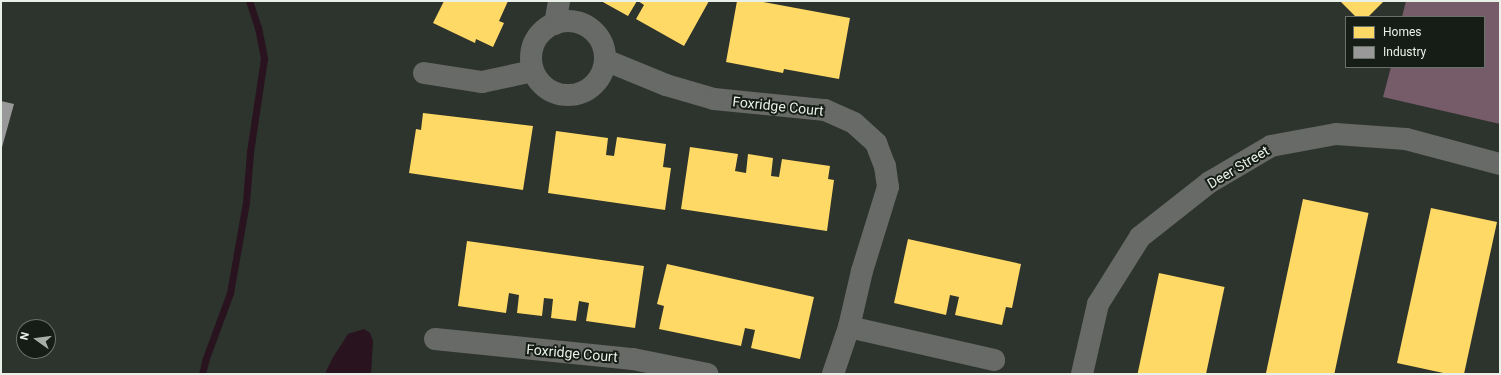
<!DOCTYPE html>
<html>
<head>
<meta charset="utf-8">
<style>
	body { margin:0 }
	#map { position:relative; width:1501px; height:375px; overflow:hidden; background:#2d332d; font-family:Roboto,sans-serif }
	div>[style] { position:absolute }
	[style*='--x'] { left:calc(var(--x)*1px); top:calc(var(--y)*1px); width:calc(var(--w)*1px); rotate:calc(var(--a)*1deg) }
	.forest>* { inset:0; background:#765c69 }
	.water>* { inset:0; background:#28131f }
	.homes>* { inset:0; background:#ffd966; transform-origin:0 0 }
	.industry>* { inset:0; background:#999 }
	.stream>* { height:7px; margin:-3.5px; padding:0 3.5px; transform-origin:3.5px; border-radius:3.5px; background:#28131f }
	.street>* { height:22px; margin:-11px; padding:0 11px; transform-origin:11px; border-radius:11px; background:#676a67 }
	.street>.ring { margin:-11px; padding:0; box-sizing:content-box; background:none; border:22px solid #676a67; border-radius:50% }
	span { translate:-50% -50%; white-space:nowrap; text-align:center; line-height:1.15; -webkit-text-stroke:4px #161c16; paint-order:stroke }
	.street-label { font-size:14px; color:#e8f0e8 }
	.frame { position:absolute; inset:0; border:2px solid #e8f0e8; pointer-events:none }
	.legend { position:absolute; left:1345px; top:16px; width:140px; height:52px; box-sizing:border-box; background:#161c16; border:1px solid #6a716a; margin:0; padding:5px 7px; list-style:none; font-size:12px; color:#e8f0e8 }
	.legend li { display:flex; align-items:center; gap:8px; height:20px }
	.legend b { width:20px; border:1px solid #6a716a }
	.north { position:absolute; left:16px; top:319px; width:40px; height:40px; box-sizing:border-box; background:#161c16; border:1px solid #6a716a; border-radius:50%; rotate:284deg; font-size:11px; font-weight:700; line-height:16px; text-align:center; color:#e8f0e8 }
	.north::after { content:''; display:block; margin:auto; width:14px; height:18px; background:#a7aea7; clip-path:polygon(50% 0,100% 100%,50% 72%,0 100%) }
</style>
</head>
<body>
<div id="map">
	<div class="forest">
		<div style="clip-path:polygon(1406px 1px,1500px 1px,1500px 124px,1383px 97px,1391px 67px,1484px 67px,1484px 17px,1402px 17px)"></div>
	</div>
	<div class="water">
		<div style="clip-path:polygon(364px 329px,370px 333px,373px 341px,371px 374px,325px 374px,332px 359px,348px 334px)"></div>
	</div>
	<div class="homes">
		<div style="clip-path:polygon(444px 1px,508px 1px,499px 21px,504px 23px,493px 47px,476px 39px,475px 43px,433px 23px)"></div>
		<div style="clip-path:polygon(601px 1px,637px 1px,628px 16px)"></div>
		<div style="clip-path:polygon(638px 1px,709px 1px,684px 46px,636px 19px,644px 5px)"></div>
		<div style="clip-path:polygon(737px 1px,758px 1px,850px 18px,839px 79px,784px 69px,783px 73px,726px 62px)"></div>
		<div style="clip-path:polygon(1340px 1px,1384px 1px,1368px 17px,1356px 17px)"></div>
		<div style="clip-path:polygon(423px 113px,533px 126px,523px 190px,409px 173px,416px 129px,421px 130px)"></div>
		<div style="clip-path:polygon(556px 131px,608px 138px,606px 155px,614px 156px,617px 137px,666px 144px,663px 167px,671px 168px,665px 210px,548px 193px)"></div>
		<div style="clip-path:polygon(690px 147px,738px 154px,735px 171px,746px 173px,748px 154px,773px 158px,771px 176px,779px 177px,782px 159px,830px 166px,828px 179px,834px 180px,827px 231px,681px 209px)"></div>
		<div style="left:1303px;top:199px;width:67px;height:179px;rotate:12deg"></div>
		<div style="clip-path:polygon(1431px 208px,1497px 222px,1464px 374px,1448px 374px,1397px 363px)"></div>
		<div style="clip-path:polygon(908px 239px,1021px 264px,1012px 308px,1006px 307px,1002px 325px,955px 315px,959px 297px,950px 295px,946px 315px,894px 303px)"></div>
		<div style="clip-path:polygon(467px 241px,644px 266px,635px 328px,586px 321px,589px 303px,579px 301px,576px 321px,551px 318px,553px 299px,544px 298px,542px 316px,517px 313px,519px 295px,509px 293px,506px 313px,458px 306px)"></div>
		<div style="clip-path:polygon(667px 264px,814px 297px,800px 359px,751px 348px,755px 330px,745px 328px,741px 346px,659px 329px,664px 306px,657px 304px)"></div>
		<div style="left:1159px;top:273px;width:67px;height:103px;rotate:12deg"></div>
	</div>
	<div class="industry">
		<div style="clip-path:polygon(1px 101px,14px 104px,1px 151px)"></div>
	</div>
	<div class="stream">
		<div style="--x:202;--y:374;--w:16;--a:-76"></div>
		<div style="--x:206;--y:358;--w:69;--a:-69.7"></div>
		<div style="--x:230;--y:293;--w:92;--a:-80"></div>
		<div style="--x:246;--y:202;--w:50;--a:-85.4"></div>
		<div style="--x:250;--y:152;--w:95;--a:-81.5"></div>
		<div style="--x:264;--y:58;--w:31;--a:-101"></div>
		<div style="--x:258;--y:28;--w:28;--a:-108"></div>
	</div>
	<div class="street">
		<div class="ring" style="left:531px;top:21px;width:52px;height:52px"></div>
		<div style="--x:555;--y:24;--w:23;--a:-80"></div>
		<div style="--x:605;--y:60;--w:66;--a:22.3"></div>
		<div style="--x:666;--y:85;--w:50;--a:16.3"></div>
		<div style="--x:714;--y:99;--w:112;--a:5.7"></div>
		<div style="--x:825;--y:110;--w:32;--a:24"></div>
		<div style="--x:854;--y:123;--w:30;--a:42"></div>
		<div style="--x:876;--y:143;--w:25;--a:69"></div>
		<div style="--x:885;--y:166;--w:21;--a:82"></div>
		<div style="--x:888;--y:187;--w:88;--a:107.2"></div>
		<div style="--x:862;--y:271;--w:57;--a:103.1"></div>
		<div style="--x:849;--y:327;--w:50;--a:108.8"></div>
		<div style="--x:424;--y:73;--w:59;--a:8.8"></div>
		<div style="--x:482;--y:82;--w:52;--a:-12.2"></div>
		<div style="--x:849;--y:327;--w:149;--a:12.8"></div>
		<div style="--x:435;--y:339;--w:199;--a:5.8"></div>
		<div style="--x:633;--y:359;--w:76;--a:11.5"></div>
		<div style="--x:1082;--y:374;--w:72;--a:-77.1"></div>
		<div style="--x:1098;--y:304;--w:79;--a:-57.9"></div>
		<div style="--x:1140;--y:237;--w:89;--a:-38.2"></div>
		<div style="--x:1210;--y:182;--w:71;--a:-30.5"></div>
		<div style="--x:1271;--y:146;--w:66;--a:-10.5"></div>
		<div style="--x:1336;--y:134;--w:70;--a:4.1"></div>
		<div style="--x:1406;--y:139;--w:97;--a:14.9"></div>
	</div>
	<div class="street-label">
		<span style="left:778px;top:106px;rotate:6deg">Foxridge Court</span>
		<span style="left:1238px;top:167px;rotate:-31deg">Deer Street</span>
		<span style="left:572px;top:353px;rotate:5deg">Foxridge Court</span>
	</div>
	<div class="frame"></div>
	<ul class="legend">
	<li><b style="height:11px;background:#ffd966"></b>Homes</li>
	<li><b style="height:11px;background:#999"></b>Industry</li>
	</ul>
	<div class="north">N</div>
</div>
</body>
</html>
